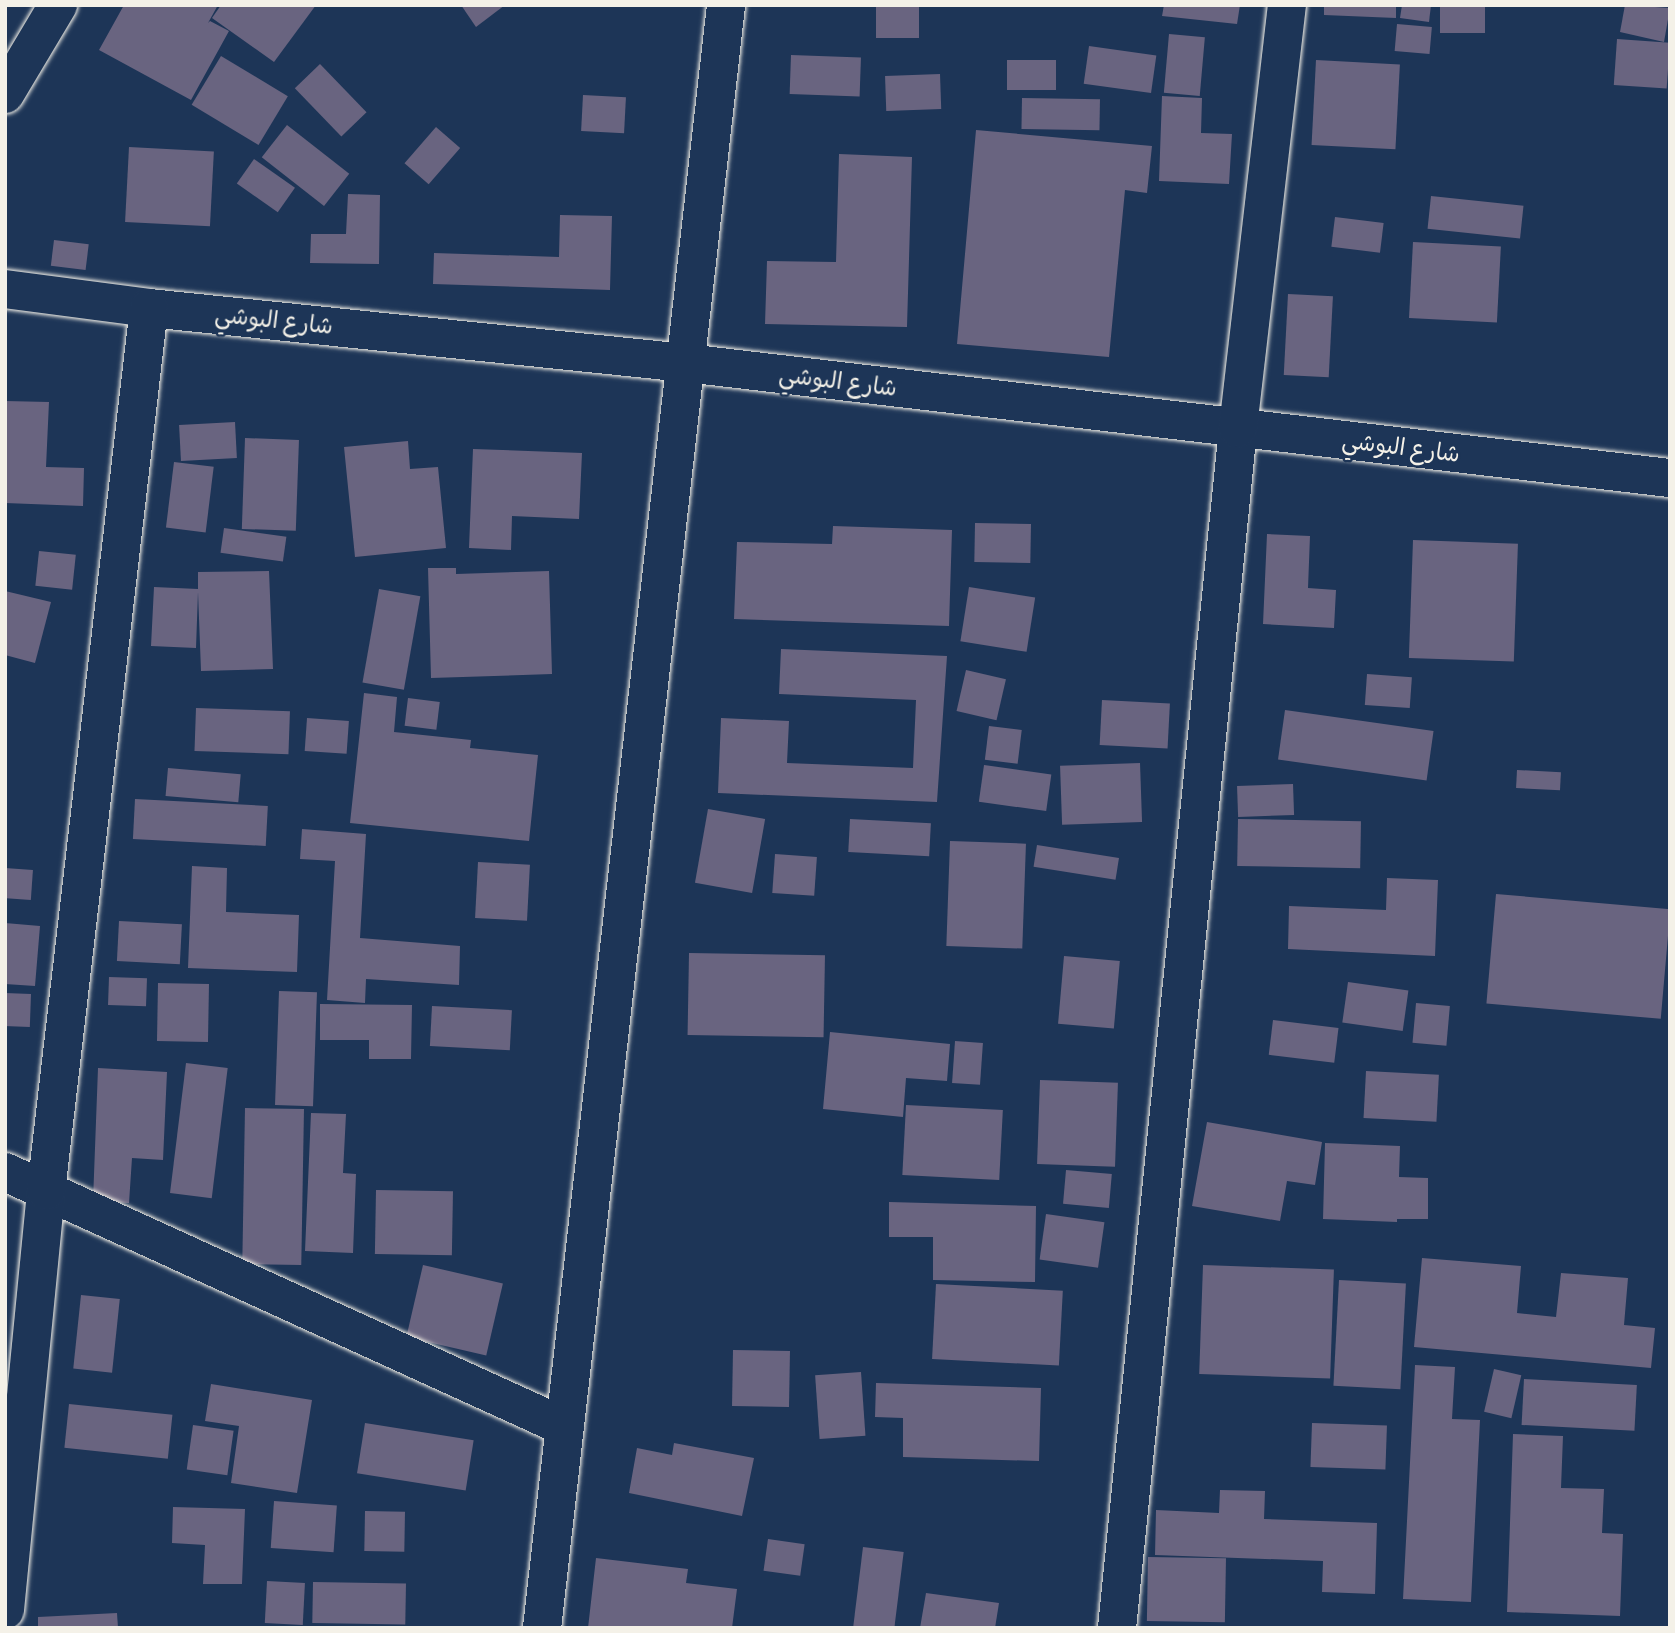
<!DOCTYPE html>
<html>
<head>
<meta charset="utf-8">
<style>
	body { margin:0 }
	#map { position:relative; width:1675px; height:1633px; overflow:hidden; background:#1d3557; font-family:Itim,"Playpen Sans Arabic",sans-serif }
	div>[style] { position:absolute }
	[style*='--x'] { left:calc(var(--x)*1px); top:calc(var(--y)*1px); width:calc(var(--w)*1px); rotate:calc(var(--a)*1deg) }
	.building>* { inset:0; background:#696480; transform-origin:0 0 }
	.roads { filter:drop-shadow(0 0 2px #f4f1e8) drop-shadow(0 0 2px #f4f1e8) }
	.street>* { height:38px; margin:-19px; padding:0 19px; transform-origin:19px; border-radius:19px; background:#1d3557 }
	span { translate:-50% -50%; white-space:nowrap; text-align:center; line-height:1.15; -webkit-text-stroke:5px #1d3557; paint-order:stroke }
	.street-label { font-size:23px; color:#f4f1e8 }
	.frame { position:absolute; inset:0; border:7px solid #f4f1e8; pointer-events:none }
</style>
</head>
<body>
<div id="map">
	<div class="building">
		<div style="clip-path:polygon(124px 5px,218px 5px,208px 23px,210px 21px,229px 31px,191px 100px,99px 50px)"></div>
		<div style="clip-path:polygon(221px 5px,316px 5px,274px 62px,212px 18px)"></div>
		<div style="clip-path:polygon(461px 5px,505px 5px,476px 27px)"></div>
		<div style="left:876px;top:5px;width:43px;height:33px"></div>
		<div style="clip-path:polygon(1164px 5px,1240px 5px,1237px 24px,1162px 16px)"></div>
		<div style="clip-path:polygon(1324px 5px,1396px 5px,1396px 18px,1324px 15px)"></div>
		<div style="clip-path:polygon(1402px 5px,1431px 5px,1429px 22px,1400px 18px)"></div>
		<div style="left:1440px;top:5px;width:45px;height:28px"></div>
		<div style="clip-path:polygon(1625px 5px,1670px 8px,1664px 42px,1620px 32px)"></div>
		<div style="left:1397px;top:24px;width:35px;height:27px;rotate:5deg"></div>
		<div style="left:1169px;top:34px;width:36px;height:59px;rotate:5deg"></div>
		<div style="left:1617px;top:39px;width:53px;height:46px;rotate:4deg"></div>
		<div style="left:1089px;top:46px;width:68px;height:38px;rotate:8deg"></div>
		<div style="left:791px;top:55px;width:70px;height:39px;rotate:2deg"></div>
		<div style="left:221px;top:56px;width:78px;height:57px;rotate:31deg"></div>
		<div style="left:1007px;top:60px;width:49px;height:30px"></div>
		<div style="left:1316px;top:60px;width:84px;height:85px;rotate:3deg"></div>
		<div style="left:320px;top:64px;width:67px;height:35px;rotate:46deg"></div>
		<div style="left:940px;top:74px;width:35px;height:55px;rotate:88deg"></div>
		<div style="left:583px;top:95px;width:43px;height:36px;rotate:3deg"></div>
		<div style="clip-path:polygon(1162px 96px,1202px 98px,1201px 133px,1232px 134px,1229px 184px,1159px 181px)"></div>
		<div style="left:1022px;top:98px;width:78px;height:31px;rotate:1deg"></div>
		<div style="left:287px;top:125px;width:79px;height:41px;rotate:38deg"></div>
		<div style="left:436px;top:127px;width:32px;height:48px;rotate:41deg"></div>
		<div style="clip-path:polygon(976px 130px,1152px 146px,1147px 193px,1125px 190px,1109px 357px,957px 344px)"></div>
		<div style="left:129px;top:147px;width:85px;height:75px;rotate:3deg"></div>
		<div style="clip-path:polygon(839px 154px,912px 157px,907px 327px,765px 324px,767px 261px,836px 262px)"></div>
		<div style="left:254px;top:159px;width:50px;height:30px;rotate:35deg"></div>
		<div style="clip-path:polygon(348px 194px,380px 195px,379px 264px,310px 263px,311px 234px,346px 234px)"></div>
		<div style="left:1431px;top:196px;width:93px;height:33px;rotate:6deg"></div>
		<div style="clip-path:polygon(560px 215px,612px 216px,610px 290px,433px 284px,434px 253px,559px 257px)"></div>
		<div style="left:1335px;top:217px;width:49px;height:30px;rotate:7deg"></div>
		<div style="left:54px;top:240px;width:35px;height:26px;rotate:7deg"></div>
		<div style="left:1413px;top:242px;width:88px;height:76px;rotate:3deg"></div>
		<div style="left:1288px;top:294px;width:45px;height:81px;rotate:3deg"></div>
		<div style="clip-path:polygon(5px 401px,49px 402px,46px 467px,84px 468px,83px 506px,5px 503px)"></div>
		<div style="left:235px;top:422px;width:36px;height:56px;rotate:87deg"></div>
		<div style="left:245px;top:438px;width:54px;height:91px;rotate:2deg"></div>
		<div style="clip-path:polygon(408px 441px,410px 469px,438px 467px,446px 548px,355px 557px,344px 447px)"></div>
		<div style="clip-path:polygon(473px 449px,582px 453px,579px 519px,512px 516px,511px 550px,469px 548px)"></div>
		<div style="left:174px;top:462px;width:40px;height:66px;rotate:7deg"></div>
		<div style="left:975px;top:523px;width:56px;height:39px;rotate:1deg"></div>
		<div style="clip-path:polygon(833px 526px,952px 530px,949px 626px,734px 619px,737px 542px,832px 544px)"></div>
		<div style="left:224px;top:528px;width:63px;height:25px;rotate:8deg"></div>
		<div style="clip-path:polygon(1267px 534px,1310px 536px,1308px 588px,1336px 590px,1334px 628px,1263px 624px)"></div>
		<div style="left:1413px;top:540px;width:105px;height:118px;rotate:2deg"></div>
		<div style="left:39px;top:551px;width:37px;height:35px;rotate:6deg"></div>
		<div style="clip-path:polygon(428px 568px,456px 568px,456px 574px,549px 571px,552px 674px,431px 678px)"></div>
		<div style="clip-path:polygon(269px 571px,273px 669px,201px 671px,198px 592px,196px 648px,151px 646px,154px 587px,198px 589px,198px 572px)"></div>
		<div style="left:969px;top:587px;width:67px;height:55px;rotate:9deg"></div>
		<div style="left:379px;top:589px;width:42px;height:95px;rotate:10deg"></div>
		<div style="clip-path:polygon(5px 591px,51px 602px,35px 663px,5px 655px)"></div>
		<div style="clip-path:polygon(781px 649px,947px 656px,937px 802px,718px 793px,721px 718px,789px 721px,787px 763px,913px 768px,916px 700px,779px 694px)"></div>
		<div style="left:966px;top:670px;width:41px;height:42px;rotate:13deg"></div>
		<div style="left:1367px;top:674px;width:45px;height:31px;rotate:4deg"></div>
		<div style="clip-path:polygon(364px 693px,397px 697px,394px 732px,471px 740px,470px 748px,538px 755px,529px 841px,350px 823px)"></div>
		<div style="left:408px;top:698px;width:32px;height:28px;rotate:7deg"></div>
		<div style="left:1102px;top:700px;width:68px;height:45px;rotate:3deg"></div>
		<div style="left:196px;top:708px;width:94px;height:43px;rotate:2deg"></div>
		<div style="left:1285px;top:710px;width:150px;height:50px;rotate:8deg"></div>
		<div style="left:307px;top:718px;width:42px;height:33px;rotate:4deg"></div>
		<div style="left:989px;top:726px;width:33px;height:34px;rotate:7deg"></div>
		<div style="left:1140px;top:763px;width:59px;height:80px;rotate:88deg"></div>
		<div style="left:984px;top:765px;width:68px;height:37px;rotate:8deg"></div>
		<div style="left:168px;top:768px;width:73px;height:28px;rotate:5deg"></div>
		<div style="left:1517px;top:770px;width:44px;height:18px;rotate:3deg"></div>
		<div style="left:1293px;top:784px;width:31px;height:56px;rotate:88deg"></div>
		<div style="left:135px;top:799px;width:133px;height:40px;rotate:3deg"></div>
		<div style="left:708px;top:809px;width:58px;height:75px;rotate:10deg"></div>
		<div style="left:850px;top:819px;width:81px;height:33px;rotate:3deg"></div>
		<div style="left:1238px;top:819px;width:123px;height:47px;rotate:1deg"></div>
		<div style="clip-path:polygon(302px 829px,366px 834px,360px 938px,460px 946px,459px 985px,366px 979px,365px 1003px,327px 1000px,335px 861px,300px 859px)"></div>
		<div style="left:950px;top:841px;width:76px;height:105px;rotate:2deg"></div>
		<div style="left:1037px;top:845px;width:83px;height:22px;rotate:9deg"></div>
		<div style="left:775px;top:854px;width:42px;height:39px;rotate:4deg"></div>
		<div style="left:478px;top:862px;width:52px;height:56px;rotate:3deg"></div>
		<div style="clip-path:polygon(192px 866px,227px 868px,226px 912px,299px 915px,297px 972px,188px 968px)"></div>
		<div style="left:5px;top:868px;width:28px;height:30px;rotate:4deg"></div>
		<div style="clip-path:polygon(1387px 878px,1438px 880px,1435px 956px,1288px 949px,1289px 906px,1386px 910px)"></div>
		<div style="left:1496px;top:894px;width:175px;height:110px;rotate:5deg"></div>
		<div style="left:119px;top:921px;width:63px;height:40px;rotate:3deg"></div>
		<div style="clip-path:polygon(5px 923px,40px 926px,35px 986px,5px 984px)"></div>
		<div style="left:689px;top:953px;width:136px;height:82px;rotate:1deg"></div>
		<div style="left:1064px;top:956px;width:56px;height:68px;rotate:5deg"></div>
		<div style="left:109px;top:977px;width:38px;height:28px;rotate:2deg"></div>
		<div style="left:1348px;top:982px;width:61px;height:41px;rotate:8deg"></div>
		<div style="left:158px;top:983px;width:51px;height:58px;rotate:1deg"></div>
		<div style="left:279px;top:991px;width:38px;height:114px;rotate:2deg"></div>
		<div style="left:5px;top:993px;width:26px;height:33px;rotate:2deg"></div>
		<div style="left:1416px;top:1003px;width:34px;height:40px;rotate:5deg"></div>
		<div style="clip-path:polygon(320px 1004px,412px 1005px,411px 1059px,369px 1059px,369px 1040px,320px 1040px)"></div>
		<div style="left:432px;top:1006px;width:80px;height:40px;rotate:3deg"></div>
		<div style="left:1273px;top:1020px;width:66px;height:35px;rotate:7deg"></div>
		<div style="clip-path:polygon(830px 1032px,950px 1044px,947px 1081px,906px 1078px,903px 1117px,823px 1109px)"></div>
		<div style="left:955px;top:1041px;width:28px;height:42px;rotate:4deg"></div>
		<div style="left:186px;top:1063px;width:42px;height:131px;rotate:7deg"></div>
		<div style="clip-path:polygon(98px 1068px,167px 1072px,163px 1160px,132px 1158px,129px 1203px,93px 1201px)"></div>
		<div style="left:1366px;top:1071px;width:73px;height:47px;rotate:3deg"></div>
		<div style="left:1040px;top:1080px;width:78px;height:84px;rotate:2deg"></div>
		<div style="left:906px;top:1105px;width:97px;height:70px;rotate:3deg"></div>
		<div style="left:245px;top:1108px;width:59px;height:156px;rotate:1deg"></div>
		<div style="clip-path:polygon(311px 1113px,346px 1114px,343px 1173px,356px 1174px,353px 1253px,305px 1251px)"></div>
		<div style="clip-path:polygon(1207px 1122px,1322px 1142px,1315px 1185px,1287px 1181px,1280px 1221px,1192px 1206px)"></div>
		<div style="clip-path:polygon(1325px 1143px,1400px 1146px,1399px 1177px,1428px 1178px,1428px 1219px,1397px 1219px,1397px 1222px,1323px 1219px)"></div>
		<div style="left:1066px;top:1170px;width:46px;height:34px;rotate:5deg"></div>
		<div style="left:376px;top:1190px;width:77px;height:64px;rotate:1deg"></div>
		<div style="clip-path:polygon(889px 1202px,1036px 1206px,1035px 1282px,933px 1280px,933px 1237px,889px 1237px)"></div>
		<div style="left:1046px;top:1214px;width:59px;height:46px;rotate:8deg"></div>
		<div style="clip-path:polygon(1422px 1258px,1521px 1266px,1517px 1313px,1556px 1317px,1561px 1273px,1628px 1278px,1624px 1325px,1655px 1328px,1651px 1368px,1414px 1347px)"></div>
		<div style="left:423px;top:1265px;width:82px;height:74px;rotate:13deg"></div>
		<div style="left:1203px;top:1265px;width:131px;height:109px;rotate:2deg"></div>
		<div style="left:1339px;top:1280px;width:67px;height:106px;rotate:3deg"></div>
		<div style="left:936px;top:1284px;width:127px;height:75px;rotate:3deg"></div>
		<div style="left:81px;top:1295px;width:39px;height:74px;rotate:6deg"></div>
		<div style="left:733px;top:1350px;width:57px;height:56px;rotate:1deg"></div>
		<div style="clip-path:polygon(1415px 1365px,1455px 1367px,1452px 1419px,1480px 1420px,1471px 1602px,1403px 1599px)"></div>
		<div style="left:1494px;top:1369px;width:28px;height:44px;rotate:13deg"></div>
		<div style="left:861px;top:1372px;width:64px;height:46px;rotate:86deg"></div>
		<div style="left:1524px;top:1379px;width:113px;height:46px;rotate:3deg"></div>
		<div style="clip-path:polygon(876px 1383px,1041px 1388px,1039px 1461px,903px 1457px,903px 1418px,875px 1417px)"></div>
		<div style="clip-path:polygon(211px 1384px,312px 1400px,297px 1493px,231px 1483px,239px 1426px,205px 1421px)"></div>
		<div style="left:69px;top:1404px;width:104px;height:44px;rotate:6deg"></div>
		<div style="left:365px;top:1423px;width:110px;height:51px;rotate:9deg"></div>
		<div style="left:1312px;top:1423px;width:75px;height:44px;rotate:2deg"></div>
		<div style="left:193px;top:1425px;width:41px;height:45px;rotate:8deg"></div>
		<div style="clip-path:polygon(1513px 1434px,1563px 1436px,1561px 1488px,1604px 1489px,1602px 1533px,1623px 1534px,1620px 1616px,1507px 1612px)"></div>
		<div style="clip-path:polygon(674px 1443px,754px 1458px,742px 1516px,629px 1493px,637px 1448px,672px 1455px)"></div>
		<div style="clip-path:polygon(1220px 1490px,1265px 1491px,1264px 1519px,1377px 1523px,1375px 1594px,1322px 1592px,1323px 1561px,1155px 1555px,1156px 1510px,1219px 1513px)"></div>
		<div style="left:274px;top:1501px;width:63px;height:47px;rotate:4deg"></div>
		<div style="clip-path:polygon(173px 1507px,245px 1509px,242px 1584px,203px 1584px,205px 1545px,172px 1543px)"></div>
		<div style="left:365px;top:1511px;width:40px;height:40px;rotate:1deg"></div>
		<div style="left:768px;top:1539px;width:37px;height:32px;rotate:8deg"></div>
		<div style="left:863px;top:1547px;width:41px;height:82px;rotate:7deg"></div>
		<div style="left:1148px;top:1557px;width:78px;height:64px;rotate:1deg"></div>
		<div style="clip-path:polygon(596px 1558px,688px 1569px,686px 1583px,737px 1589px,732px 1628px,588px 1628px)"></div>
		<div style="left:267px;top:1581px;width:38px;height:42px;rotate:3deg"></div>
		<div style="left:313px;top:1582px;width:93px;height:41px;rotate:1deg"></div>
		<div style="clip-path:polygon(926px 1593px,999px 1603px,995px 1628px,920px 1628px)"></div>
		<div style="clip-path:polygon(117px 1613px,118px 1628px,38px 1628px,38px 1617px)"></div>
	</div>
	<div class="roads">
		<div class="street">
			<div style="--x:5;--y:94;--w:104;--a:-59.2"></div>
			<div style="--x:5;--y:289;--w:145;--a:7.5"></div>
			<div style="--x:149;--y:308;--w:540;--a:5.85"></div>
			<div style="--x:686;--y:363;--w:991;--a:6.67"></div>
			<div style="--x:5;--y:1172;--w:615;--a:24.48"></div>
			<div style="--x:5;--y:1610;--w:421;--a:-84.4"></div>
			<div style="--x:46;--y:1191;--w:889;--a:-83.35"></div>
			<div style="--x:542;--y:1628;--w:1633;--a:-83.53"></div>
			<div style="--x:1117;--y:1628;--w:1206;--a:-84.24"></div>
			<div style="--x:1238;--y:428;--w:426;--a:-83.4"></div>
		</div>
	</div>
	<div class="street-label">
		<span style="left:274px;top:320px;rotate:6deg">شارع البوشي</span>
		<span style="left:838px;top:381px;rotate:7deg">شارع البوشي</span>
		<span style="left:1401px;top:447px;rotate:7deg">شارع البوشي</span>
	</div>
	<div class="frame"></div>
</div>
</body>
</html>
